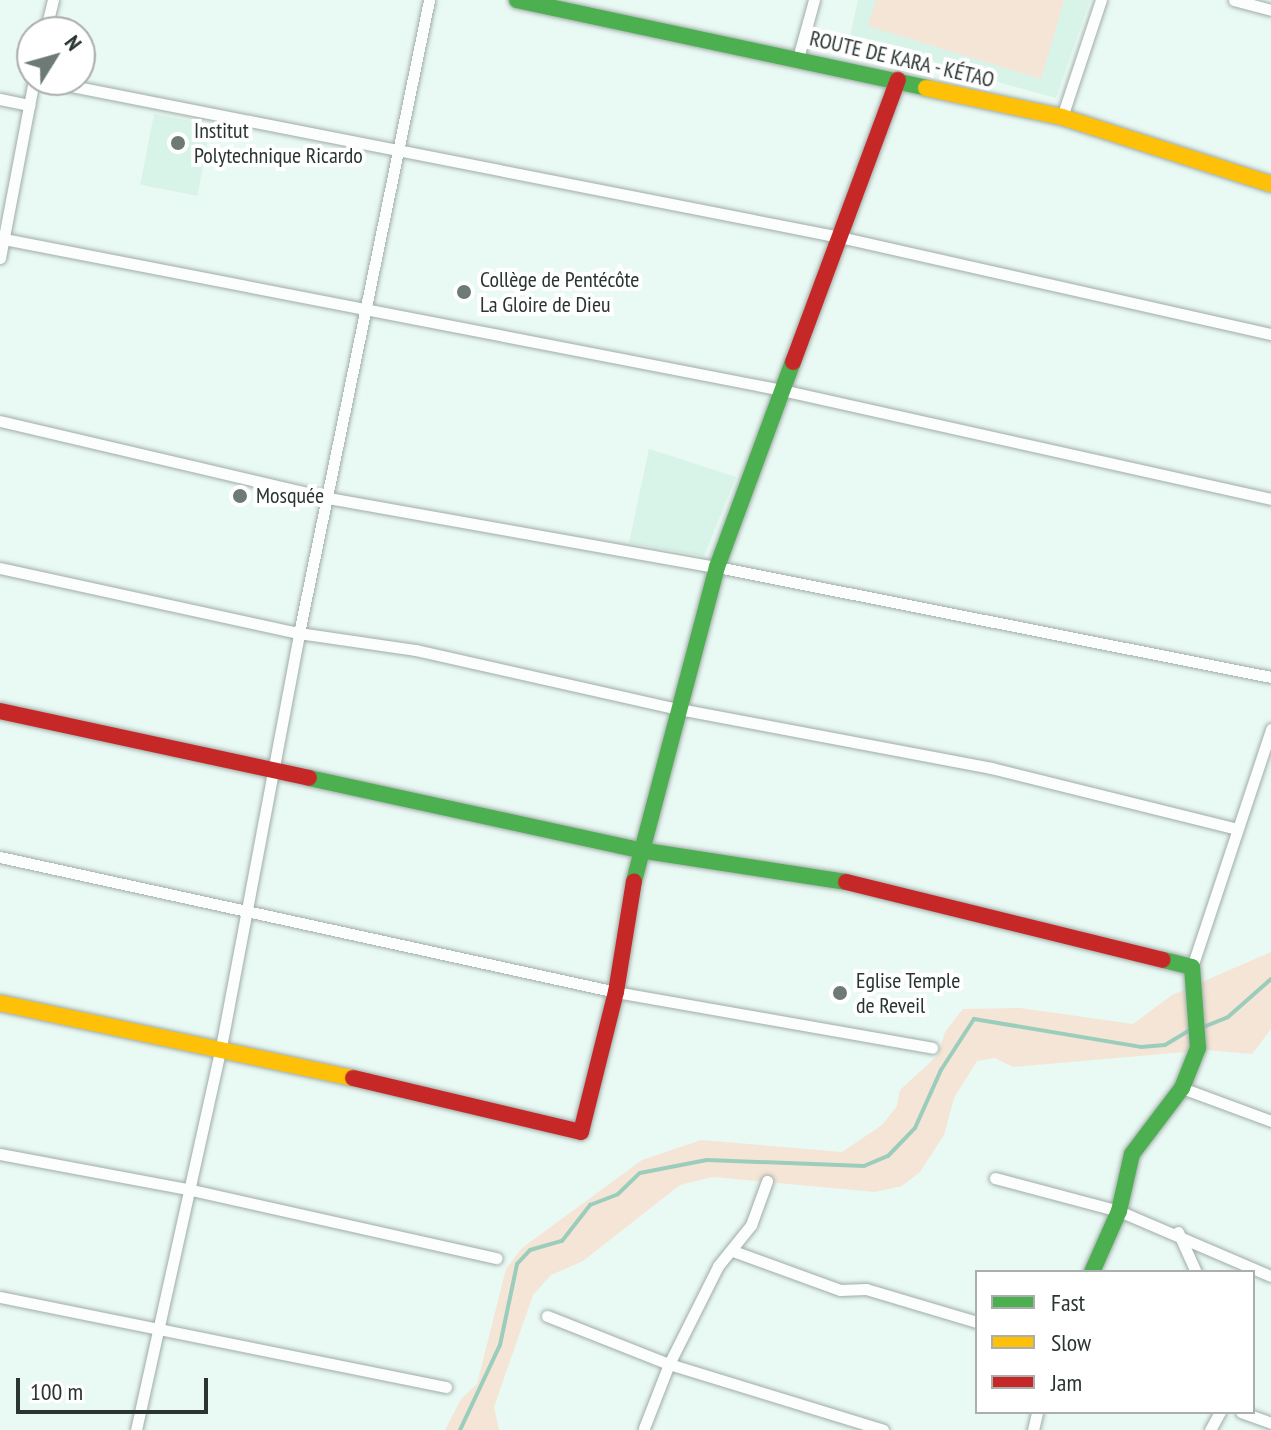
<!DOCTYPE html>
<html>
<head>
<meta charset="utf-8">
<style>
	body { margin:0 }
	#map { position:relative; width:1271px; height:1430px; overflow:hidden; background:#e9f9f3; font-family:"PT Sans Narrow",sans-serif }
	div>[style] { position:absolute }
	[style*='--x'] { left:calc(var(--x)*1px); top:calc(var(--y)*1px); width:calc(var(--w)*1px); rotate:calc(var(--a)*1deg) }
	.built>* { inset:0; background:#d8f3e8; transform-origin:0 0 }
	.green>* { inset:0; background:#f5e5d6 }
	.stream>* { height:4px; margin:-2px; padding:0 2px; transform-origin:2px; border-radius:2px; background:#9bcdbc }
	.roads { filter:drop-shadow(0 0 2px #a0aca8) drop-shadow(0 0 2px #a0aca8) }
	.street>* { height:11px; margin:-5.5px; padding:0 5.5px; transform-origin:5.5px; border-radius:5.5px; background:#fcfefd }
	.fast>* { height:16px; margin:-8px; padding:0 8px; transform-origin:8px; border-radius:8px; background:#4caf50 }
	.slow>* { height:16px; margin:-8px; padding:0 8px; transform-origin:8px; border-radius:8px; background:#ffc107 }
	.jam>* { height:16px; margin:-8px; padding:0 8px; transform-origin:8px; border-radius:8px; background:#c62828 }
	.dots>* { width:22px; height:22px; translate:-50% -50%; box-sizing:border-box; border:4px solid #fff; border-radius:50% }
	span { translate:-50% -50%; white-space:nowrap; text-align:center; line-height:1.15; -webkit-text-stroke:8px #fff; paint-order:stroke }
	.street-label { font-size:22px; color:#2a3531 }
	.poi-label { font-size:22px; color:#2a3531 }
	.left { translate:0 -50%; text-align:left }
	.legend { position:absolute; left:975px; top:1270px; width:280px; height:144px; box-sizing:border-box; background:#fff; border:2px solid #aaaead; margin:0; padding:10px 14px; list-style:none; font-size:24px; color:#2a3531 }
	.legend li { display:flex; align-items:center; gap:16px; height:40px }
	.legend b { width:40px; border:2px solid #aaaead }
	.north { position:absolute; left:16px; top:16px; width:80px; height:80px; box-sizing:border-box; background:#fff; border:2px solid #aaaead; border-radius:50%; rotate:53deg; font-size:22px; font-weight:700; line-height:32px; text-align:center; color:#2a3531 }
	.north::after { content:''; display:block; margin:auto; width:28px; height:36px; background:#6d7a75; clip-path:polygon(50% 0,100% 100%,50% 72%,0 100%) }
	.scale { position:absolute; left:16px; top:1378px; width:192px; height:36px; box-sizing:border-box; border:4px solid #2a3531; border-top:0; padding-left:10px; font-size:24px; line-height:28px; white-space:nowrap; color:#2a3531; -webkit-text-stroke:6px #fff; paint-order:stroke }
</style>
</head>
<body>
<div id="map">
	<div class="built">
		<div style="clip-path:polygon(858px 0,1090px 0,1056px 98px,849px 41px)"></div>
		<div style="left:154px;top:114px;width:58px;height:72px;rotate:11deg"></div>
		<div style="clip-path:polygon(649px 449px,736px 477px,704px 556px,629px 543px)"></div>
	</div>
	<div class="green">
		<div style="clip-path:polygon(876px 0,1064px 0,1041px 79px,868px 26px)"></div>
		<div style="clip-path:polygon(1271px 952px,1271px 1029px,1252px 1054px,1208px 1050px,1013px 1067px,995px 1058px,977px 1061px,954px 1098px,944px 1135px,920px 1172px,902px 1186px,875px 1192px,713px 1177px,680px 1185px,583px 1261px,551px 1275px,533px 1295px,494px 1407px,499px 1430px,445px 1430px,461px 1399px,477px 1384px,506px 1269px,522px 1248px,642px 1160px,701px 1140px,842px 1152px,882px 1125px,897px 1106px,900px 1090px,938px 1055px,945px 1032px,963px 1009px,1020px 1008px,1133px 1024px,1172px 995px)"></div>
	</div>
	<div class="stream">
		<div style="--x:1201;--y:1028;--w:29;--a:-22"></div>
		<div style="--x:1228;--y:1017;--w:57;--a:-41.5"></div>
		<div style="--x:460;--y:1430;--w:94;--a:-64.8"></div>
		<div style="--x:500;--y:1345;--w:83;--a:-78.1"></div>
		<div style="--x:517;--y:1264;--w:19;--a:-47"></div>
		<div style="--x:530;--y:1250;--w:33;--a:-16"></div>
		<div style="--x:562;--y:1241;--w:46;--a:-52.1"></div>
		<div style="--x:590;--y:1205;--w:30;--a:-21"></div>
		<div style="--x:618;--y:1194;--w:30;--a:-44"></div>
		<div style="--x:640;--y:1173;--w:68;--a:-11"></div>
		<div style="--x:707;--y:1160;--w:157;--a:2.2"></div>
		<div style="--x:864;--y:1166;--w:26;--a:-23"></div>
		<div style="--x:888;--y:1156;--w:39;--a:-46"></div>
		<div style="--x:915;--y:1128;--w:64;--a:-65.9"></div>
		<div style="--x:941;--y:1070;--w:61;--a:-57.1"></div>
		<div style="--x:974;--y:1019;--w:169;--a:9.5"></div>
		<div style="--x:1141;--y:1047;--w:24;--a:-5"></div>
		<div style="--x:1165;--y:1045;--w:31;--a:-31"></div>
	</div>
	<div class="roads">
		<div class="street">
			<div style="--x:1234;--y:0;--w:38;--a:15"></div>
			<div style="--x:45;--y:32;--w:33;--a:-76"></div>
			<div style="--x:798;--y:58;--w:60;--a:-74.6"></div>
			<div style="--x:41;--y:80;--w:814;--a:11.12"></div>
			<div style="--x:840;--y:237;--w:442;--a:12.7"></div>
			<div style="--x:0;--y:99;--w:30;--a:12"></div>
			<div style="--x:1062;--y:117;--w:123;--a:-71.6"></div>
			<div style="--x:4;--y:239;--w:793;--a:10.98"></div>
			<div style="--x:782;--y:390;--w:501;--a:12.57"></div>
			<div style="--x:0;--y:258;--w:181;--a:-79.2"></div>
			<div style="--x:0;--y:421;--w:337;--a:13.2"></div>
			<div style="--x:328;--y:498;--w:395;--a:10.1"></div>
			<div style="--x:717;--y:567;--w:565;--a:11.23"></div>
			<div style="--x:0;--y:568;--w:306;--a:12.3"></div>
			<div style="--x:299;--y:633;--w:118;--a:8.3"></div>
			<div style="--x:416;--y:650;--w:264;--a:12.7"></div>
			<div style="--x:674;--y:708;--w:323;--a:10.7"></div>
			<div style="--x:991;--y:768;--w:253;--a:13.9"></div>
			<div style="--x:0;--y:857;--w:631;--a:12.36"></div>
			<div style="--x:616;--y:992;--w:321;--a:10"></div>
			<div style="--x:1192;--y:967;--w:251;--a:-71.6"></div>
			<div style="--x:1182;--y:1088;--w:95;--a:20.3"></div>
			<div style="--x:0;--y:1154;--w:195;--a:10.6"></div>
			<div style="--x:192;--y:1190;--w:312;--a:12.6"></div>
			<div style="--x:995;--y:1178;--w:128;--a:14.9"></div>
			<div style="--x:1119;--y:1211;--w:165;--a:23.2"></div>
			<div style="--x:1178;--y:1232;--w:44;--a:65.8"></div>
			<div style="--x:733;--y:1251;--w:114;--a:20"></div>
			<div style="--x:840;--y:1290;--w:26;--a:-2"></div>
			<div style="--x:866;--y:1289;--w:116;--a:16.6"></div>
			<div style="--x:0;--y:1297;--w:455;--a:11.4"></div>
			<div style="--x:547;--y:1316;--w:131;--a:21.5"></div>
			<div style="--x:669;--y:1364;--w:224;--a:17.1"></div>
			<div style="--x:1241;--y:1412;--w:32;--a:20"></div>
			<div style="--x:644;--y:1428;--w:69;--a:-68.7"></div>
			<div style="--x:669;--y:1364;--w:110;--a:-63.4"></div>
			<div style="--x:718;--y:1266;--w:53;--a:-51.2"></div>
			<div style="--x:751;--y:1225;--w:47;--a:-70"></div>
			<div style="--x:136;--y:1430;--w:392;--a:-77.5"></div>
			<div style="--x:221;--y:1047;--w:421;--a:-79.3"></div>
			<div style="--x:299;--y:633;--w:646;--a:-78.39"></div>
			<div style="--x:1033;--y:1430;--w:18;--a:-77"></div>
			<div style="--x:1210;--y:1430;--w:21;--a:-61"></div>
		</div>
		<div class="fast">
			<div style="--x:517;--y:0;--w:418;--a:12.1"></div>
			<div style="--x:309;--y:778;--w:338;--a:12.3"></div>
			<div style="--x:639;--y:850;--w:209;--a:8.8"></div>
			<div style="--x:634;--y:881;--w:325;--a:-75.2"></div>
			<div style="--x:717;--y:567;--w:219;--a:-69.7"></div>
			<div style="--x:1092;--y:1272;--w:67;--a:-66.1"></div>
			<div style="--x:1119;--y:1211;--w:58;--a:-77.2"></div>
			<div style="--x:1132;--y:1154;--w:83;--a:-52.9"></div>
			<div style="--x:1182;--y:1088;--w:43;--a:-68.2"></div>
			<div style="--x:1198;--y:1048;--w:81;--a:-94.2"></div>
			<div style="--x:1192;--y:967;--w:30;--a:-166"></div>
		</div>
		<div class="slow">
			<div style="--x:926;--y:88;--w:139;--a:12"></div>
			<div style="--x:1062;--y:117;--w:219;--a:17.8"></div>
			<div style="--x:0;--y:1003;--w:361;--a:12"></div>
		</div>
		<div class="jam">
			<div style="--x:793;--y:362;--w:301;--a:-69.6"></div>
			<div style="--x:0;--y:711;--w:316;--a:12.2"></div>
			<div style="--x:846;--y:882;--w:326;--a:13.8"></div>
			<div style="--x:353;--y:1078;--w:234;--a:13.3"></div>
			<div style="--x:581;--y:1132;--w:144;--a:-76"></div>
			<div style="--x:616;--y:992;--w:112;--a:-80.8"></div>
		</div>
	</div>
	<div class="dots">
		<div style="left:178px;top:143px;background:#6d7a75"></div>
		<div style="left:464px;top:292px;background:#6d7a75"></div>
		<div style="left:240px;top:496px;background:#6d7a75"></div>
		<div style="left:840px;top:993px;background:#6d7a75"></div>
	</div>
	<div class="street-label">
		<span style="left:902px;top:59px;rotate:13deg">ROUTE DE KARA - KÉTAO</span>
	</div>
	<div class="poi-label">
		<span class="left" style="left:194px;top:143px">Institut<br>Polytechnique Ricardo</span>
		<span class="left" style="left:480px;top:292px">Collège de Pentécôte<br>La Gloire de Dieu</span>
		<span class="left" style="left:256px;top:496px">Mosquée</span>
		<span class="left" style="left:856px;top:993px">Eglise Temple<br>de Reveil</span>
	</div>
	<ul class="legend">
	<li><b style="height:10px;background:#4caf50"></b>Fast</li>
	<li><b style="height:10px;background:#ffc107"></b>Slow</li>
	<li><b style="height:10px;background:#c62828"></b>Jam</li>
	</ul>
	<div class="north">N</div>
	<div class="scale">100 m</div>
</div>
</body>
</html>
